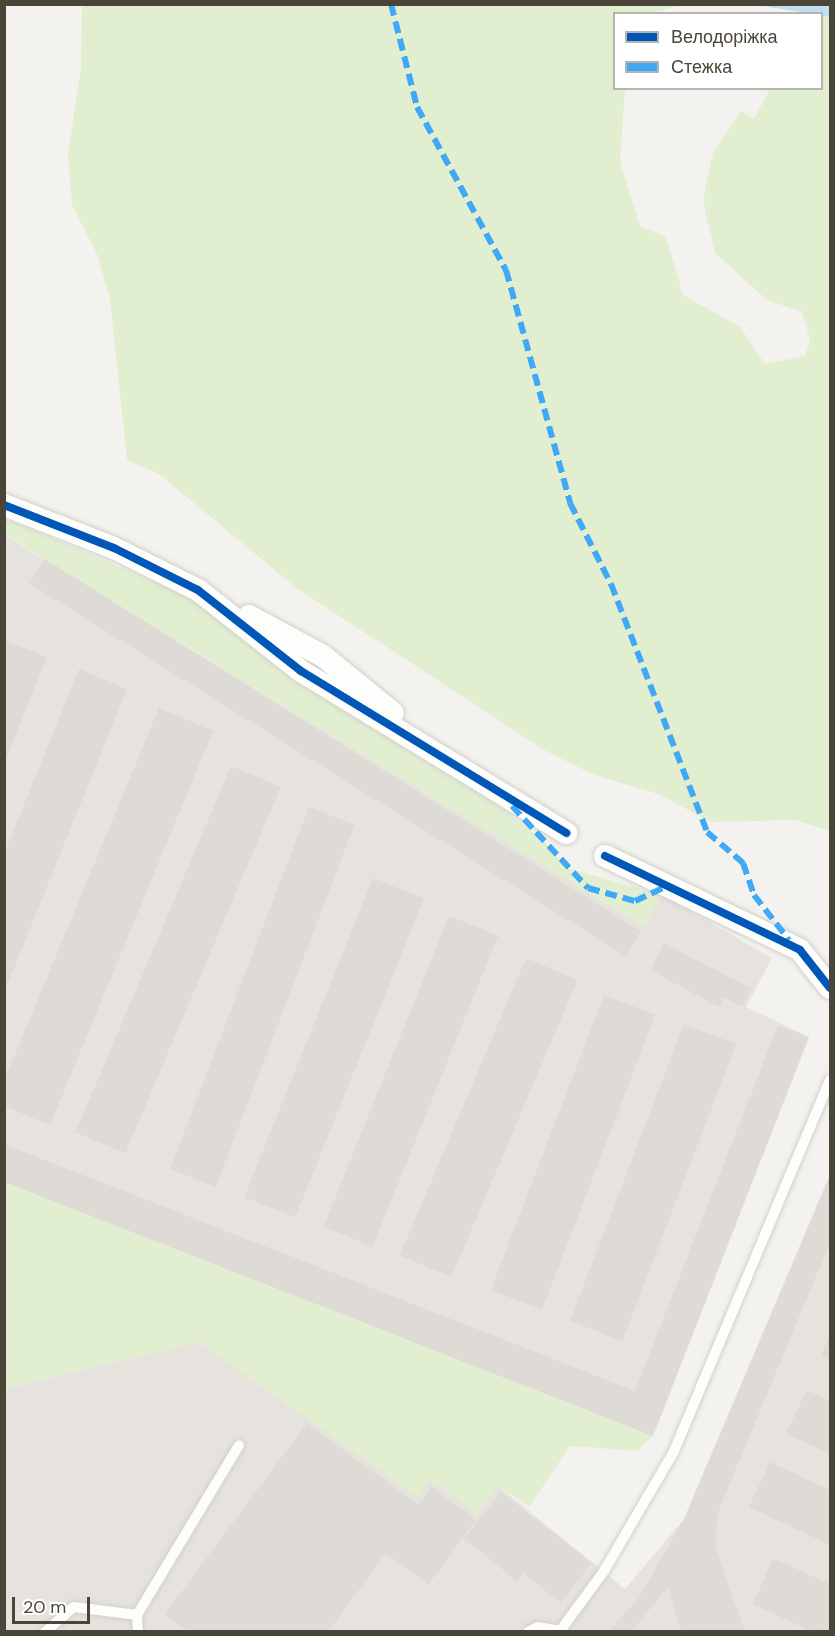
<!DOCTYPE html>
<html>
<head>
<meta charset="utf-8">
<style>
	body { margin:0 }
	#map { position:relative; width:835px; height:1636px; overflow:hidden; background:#f4f2ee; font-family:"DM Sans",sans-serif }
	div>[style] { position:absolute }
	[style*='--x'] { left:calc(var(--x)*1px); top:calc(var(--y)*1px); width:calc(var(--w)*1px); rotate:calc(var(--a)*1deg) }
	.industrial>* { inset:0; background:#e6e2de }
	.green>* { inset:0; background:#e1eecf }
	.water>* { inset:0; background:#c0ddf1 }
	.building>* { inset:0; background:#dedbd6; transform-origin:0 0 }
	.roads { filter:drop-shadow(0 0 2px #d2d0cb) drop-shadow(0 0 2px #d2d0cb) }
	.lane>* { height:10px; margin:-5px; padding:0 5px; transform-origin:5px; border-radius:5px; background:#fdfdfc }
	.street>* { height:22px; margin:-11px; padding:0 11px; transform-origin:11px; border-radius:11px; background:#fdfdfc }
	.quiet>* { height:6px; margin-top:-3px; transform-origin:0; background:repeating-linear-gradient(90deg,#3fa9f5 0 12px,transparent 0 18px) }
	.cycleway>* { height:8px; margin:-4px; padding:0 4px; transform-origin:4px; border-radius:4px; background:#0057b8 }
	span { translate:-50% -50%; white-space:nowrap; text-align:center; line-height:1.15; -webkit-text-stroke:4.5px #fff; paint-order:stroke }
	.frame { position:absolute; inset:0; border:6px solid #4b4439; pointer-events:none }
	.legend { position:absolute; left:613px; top:12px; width:210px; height:78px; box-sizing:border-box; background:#fff; border:2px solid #b7b4b0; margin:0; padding:8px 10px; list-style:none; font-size:18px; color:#4b4439 }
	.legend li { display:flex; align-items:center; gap:12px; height:30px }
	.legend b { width:30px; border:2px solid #b7b4b0 }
	.scale { position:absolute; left:12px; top:1597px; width:78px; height:27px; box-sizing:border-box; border:3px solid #4b4439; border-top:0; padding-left:8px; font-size:18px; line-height:21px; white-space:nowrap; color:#4b4439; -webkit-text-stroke:4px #fff; paint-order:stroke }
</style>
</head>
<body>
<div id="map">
	<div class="industrial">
		<div style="clip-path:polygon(4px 535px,643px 926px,662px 895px,772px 958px,746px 1007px,809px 1037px,653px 1436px,5px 1182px)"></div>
		<div style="clip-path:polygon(830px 1175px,830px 1631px,5px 1631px,4px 1389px,199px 1342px,418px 1496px,430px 1480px,498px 1486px,625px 1589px,684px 1519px)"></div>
	</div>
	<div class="green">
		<div style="clip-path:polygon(82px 5px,682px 5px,650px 13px,614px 14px,614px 88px,625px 89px,620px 163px,640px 226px,666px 237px,683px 295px,740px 327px,765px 364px,805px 356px,810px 340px,802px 312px,767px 300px,715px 253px,703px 200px,713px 153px,741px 111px,754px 119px,770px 89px,822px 88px,822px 15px,830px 17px,830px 831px,795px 820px,710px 822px,661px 795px,592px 774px,544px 750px,295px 587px,159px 474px,127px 460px,110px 299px,97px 254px,72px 205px,68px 154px,81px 67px)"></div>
		<div style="clip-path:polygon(5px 518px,192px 598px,471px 785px,544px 841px,567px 868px,662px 895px,644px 927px,5px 535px)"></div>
		<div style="clip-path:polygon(4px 1182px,653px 1436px,637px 1451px,570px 1446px,529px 1507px,498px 1486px,477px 1514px,430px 1480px,418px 1497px,199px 1342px,5px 1389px)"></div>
	</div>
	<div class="water">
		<div style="clip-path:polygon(830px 5px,830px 17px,764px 6px,765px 4px)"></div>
	</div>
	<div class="building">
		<div style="left:45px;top:559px;width:703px;height:29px;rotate:32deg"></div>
		<div style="clip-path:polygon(4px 640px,47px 657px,5px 762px,4px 762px)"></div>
		<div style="clip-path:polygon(79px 669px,127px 689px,4px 993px,4px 854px)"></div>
		<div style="clip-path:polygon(159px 708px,213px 731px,50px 1125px,4px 1106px,4px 1081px)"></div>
		<div style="left:231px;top:766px;width:54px;height:398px;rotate:23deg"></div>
		<div style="left:309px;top:807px;width:49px;height:388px;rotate:21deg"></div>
		<div style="left:373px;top:878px;width:55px;height:344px;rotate:22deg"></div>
		<div style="left:449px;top:916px;width:53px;height:335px;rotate:22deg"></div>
		<div style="clip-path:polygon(664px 943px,752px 989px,742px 1007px,724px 997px,719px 1007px,650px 970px)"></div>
		<div style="left:526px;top:958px;width:56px;height:323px;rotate:23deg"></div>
		<div style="left:604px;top:995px;width:55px;height:316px;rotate:21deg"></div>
		<div style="left:684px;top:1024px;width:56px;height:318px;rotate:21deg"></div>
		<div style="clip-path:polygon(778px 1025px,809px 1037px,653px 1436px,4px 1182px,4px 1144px,635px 1391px)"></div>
		<div style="clip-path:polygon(830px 1175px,830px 1243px,718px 1512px,715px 1546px,745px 1632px,681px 1632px,668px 1587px,631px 1632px,608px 1632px,638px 1599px,684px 1519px)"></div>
		<div style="clip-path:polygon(830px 1336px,830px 1360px,821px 1356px)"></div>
		<div style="clip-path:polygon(807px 1390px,830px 1401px,830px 1454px,786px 1433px)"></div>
		<div style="clip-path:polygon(307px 1423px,418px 1505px,431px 1487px,476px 1520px,428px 1585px,386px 1553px,328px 1632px,188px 1632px,165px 1614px)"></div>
		<div style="clip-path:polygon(770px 1462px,830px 1490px,830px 1545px,749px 1507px)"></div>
		<div style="clip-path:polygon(501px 1492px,592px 1563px,561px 1603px,523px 1573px,517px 1581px,464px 1539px)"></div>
		<div style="clip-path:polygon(773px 1558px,830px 1584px,830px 1632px,813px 1632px,753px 1604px)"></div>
	</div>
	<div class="roads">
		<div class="lane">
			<div style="--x:137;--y:1615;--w:17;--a:87"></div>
			<div style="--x:45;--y:1632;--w:38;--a:-41"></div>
			<div style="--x:74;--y:1607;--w:64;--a:7.2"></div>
			<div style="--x:137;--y:1615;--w:198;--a:-59"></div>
			<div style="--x:528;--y:1632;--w:11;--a:-27"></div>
			<div style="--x:538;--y:1627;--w:22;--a:10"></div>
			<div style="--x:560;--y:1631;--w:74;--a:-53.7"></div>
			<div style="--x:604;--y:1571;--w:139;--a:-59.7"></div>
			<div style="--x:674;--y:1451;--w:403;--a:-67.2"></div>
		</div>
		<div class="street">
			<div style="--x:4;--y:505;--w:118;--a:21.4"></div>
			<div style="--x:114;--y:548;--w:94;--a:26.6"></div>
			<div style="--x:198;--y:590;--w:131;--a:38.2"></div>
			<div style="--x:301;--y:671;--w:311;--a:31.4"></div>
			<div style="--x:249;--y:616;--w:84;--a:28.4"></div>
			<div style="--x:323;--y:656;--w:90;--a:39.2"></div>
			<div style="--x:605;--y:856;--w:216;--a:25.7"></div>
			<div style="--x:800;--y:950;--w:48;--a:51.7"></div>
		</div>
	</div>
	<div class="quiet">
		<div style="--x:391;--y:4;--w:106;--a:75.8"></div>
		<div style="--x:417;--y:107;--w:186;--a:61.4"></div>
		<div style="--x:506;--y:270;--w:242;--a:74.6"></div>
		<div style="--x:570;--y:503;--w:91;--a:63.2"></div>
		<div style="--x:611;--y:584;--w:266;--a:68.8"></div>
		<div style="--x:707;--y:832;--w:48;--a:40.7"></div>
		<div style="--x:743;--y:863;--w:34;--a:71"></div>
		<div style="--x:754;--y:895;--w:57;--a:52.1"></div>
		<div style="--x:512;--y:806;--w:112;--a:47.2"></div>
		<div style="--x:588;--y:888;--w:49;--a:15.5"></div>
		<div style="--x:635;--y:901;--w:38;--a:-25"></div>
	</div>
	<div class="cycleway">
		<div style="--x:4;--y:505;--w:118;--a:21.4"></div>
		<div style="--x:114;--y:548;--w:94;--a:26.6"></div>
		<div style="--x:198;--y:590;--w:131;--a:38.2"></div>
		<div style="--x:301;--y:671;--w:311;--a:31.4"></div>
		<div style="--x:605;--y:856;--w:216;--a:25.7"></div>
		<div style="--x:800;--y:950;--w:48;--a:51.7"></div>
	</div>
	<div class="frame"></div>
	<ul class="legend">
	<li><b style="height:8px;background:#0057b8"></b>Велодоріжка</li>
	<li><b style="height:8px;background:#3fa9f5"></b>Стежка</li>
	</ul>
	<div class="scale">20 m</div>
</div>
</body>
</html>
